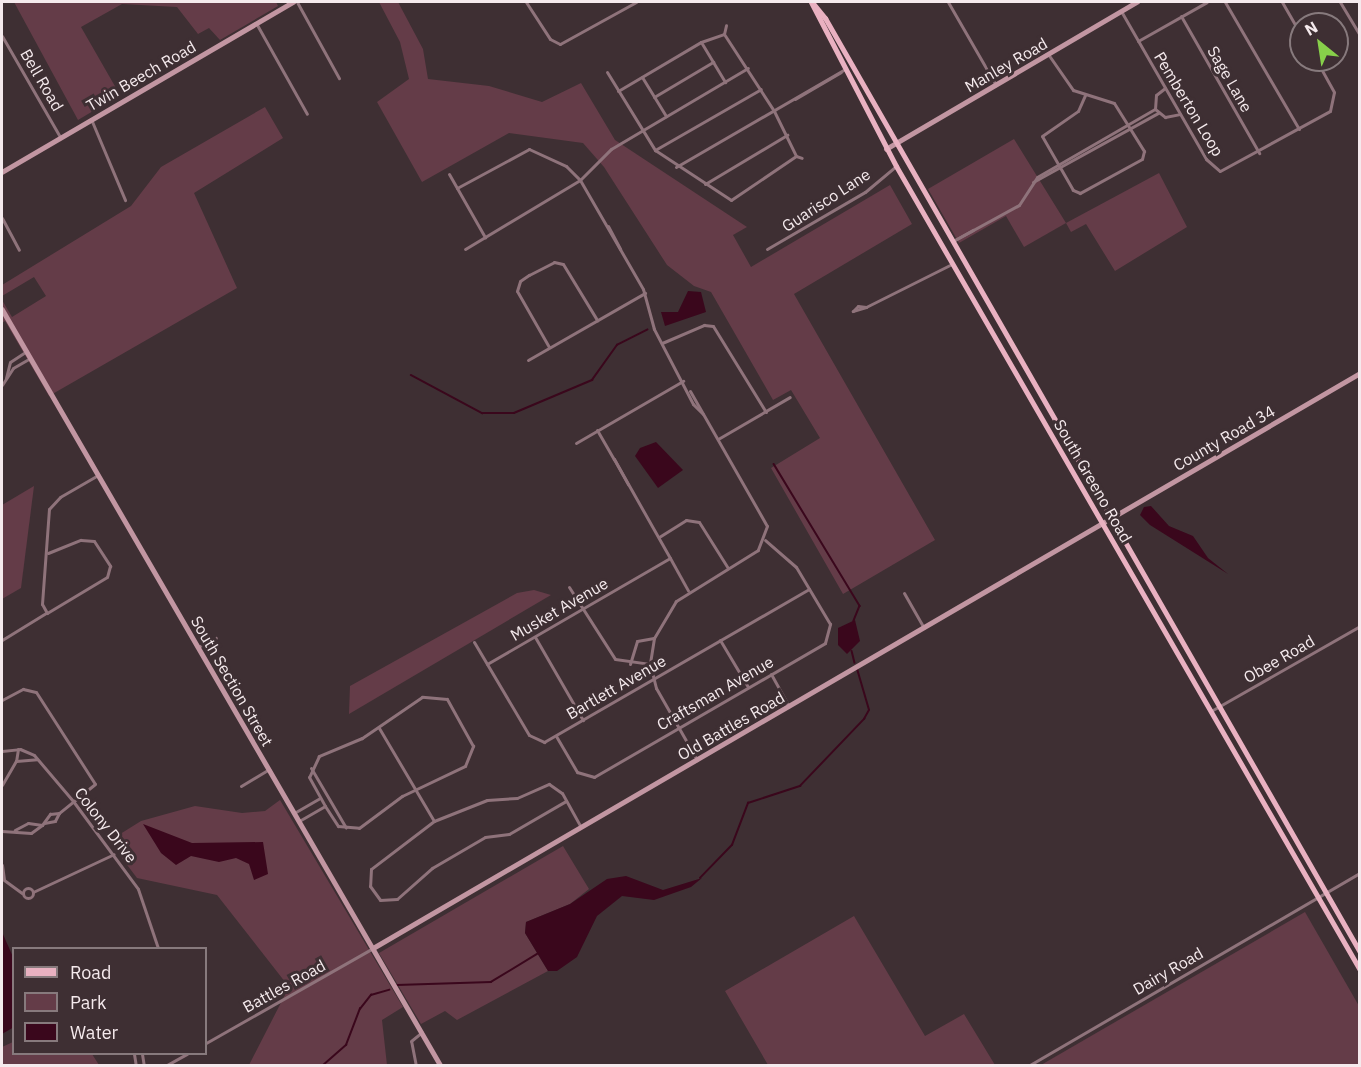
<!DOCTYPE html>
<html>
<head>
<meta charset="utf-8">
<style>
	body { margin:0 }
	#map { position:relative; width:1361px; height:1067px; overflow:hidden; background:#3e2f33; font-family:"IBM Plex Sans",sans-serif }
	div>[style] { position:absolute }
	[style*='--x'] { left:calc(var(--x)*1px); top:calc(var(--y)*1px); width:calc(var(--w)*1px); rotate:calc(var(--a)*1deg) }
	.green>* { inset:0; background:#643c48 }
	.water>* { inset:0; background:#3a071c }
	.stream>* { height:1.5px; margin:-0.75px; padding:0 0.75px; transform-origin:0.75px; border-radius:0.75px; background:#3a071c }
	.street>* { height:3px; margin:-1.5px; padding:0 1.5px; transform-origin:1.5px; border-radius:1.5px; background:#8f737b }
	.street>.ring { margin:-1.5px; padding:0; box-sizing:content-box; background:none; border:3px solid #8f737b; border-radius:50% }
	.secondary>* { height:4.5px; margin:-2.25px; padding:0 2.25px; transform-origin:2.25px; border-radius:2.25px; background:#c296a2 }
	.primary>* { height:5px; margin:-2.5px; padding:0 2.5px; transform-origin:2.5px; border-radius:2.5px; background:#e9b1c1 }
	span { translate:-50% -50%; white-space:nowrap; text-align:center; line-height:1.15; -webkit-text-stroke:6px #3e2f33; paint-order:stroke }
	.street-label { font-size:16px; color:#f5eaed }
	.frame { position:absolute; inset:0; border:3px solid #f5eaed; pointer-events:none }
	.legend { position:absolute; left:12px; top:947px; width:195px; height:108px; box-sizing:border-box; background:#3e2f33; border:2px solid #877a7d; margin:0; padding:8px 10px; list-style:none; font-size:18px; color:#f5eaed }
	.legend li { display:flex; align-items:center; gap:12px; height:30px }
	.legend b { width:30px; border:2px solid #877a7d }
	.north { position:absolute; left:1289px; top:12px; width:60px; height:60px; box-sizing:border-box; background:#3e2f33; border:2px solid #877a7d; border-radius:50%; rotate:330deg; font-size:16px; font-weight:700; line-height:24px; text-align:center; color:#f5eaed }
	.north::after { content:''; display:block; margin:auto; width:21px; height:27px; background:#87cf4a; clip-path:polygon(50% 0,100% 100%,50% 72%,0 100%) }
</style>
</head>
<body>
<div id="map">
	<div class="green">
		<div style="clip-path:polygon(14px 2px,276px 2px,278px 6px,220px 40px,209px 28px,198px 34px,177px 7px,122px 4px,81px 27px,120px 95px,78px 120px)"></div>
		<div style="clip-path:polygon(379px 2px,398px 2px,423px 49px,428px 79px,489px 86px,542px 102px,581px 83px,615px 140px,747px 227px,733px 235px,751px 267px,890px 185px,912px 224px,794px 294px,935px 540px,843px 594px,771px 468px,820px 438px,791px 390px,773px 400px,711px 292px,694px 286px,667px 265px,604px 167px,583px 143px,509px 133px,422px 182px,377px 102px,409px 79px,400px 42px)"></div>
		<div style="clip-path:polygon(265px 107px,283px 138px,194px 193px,237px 288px,49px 396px,5px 321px,2px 323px,2px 300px,12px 317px,46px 296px,34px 277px,2px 296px,2px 285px,131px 206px,161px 167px)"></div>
		<div style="clip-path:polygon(1014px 139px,1066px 223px,1159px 173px,1187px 227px,1115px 271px,1086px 224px,1071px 232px,1066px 223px,1024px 247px,1006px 216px,959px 243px,928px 189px)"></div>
		<div style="clip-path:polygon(34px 486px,21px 588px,2px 599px,2px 505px)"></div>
		<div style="clip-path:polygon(534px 590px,551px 595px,349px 714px,350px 686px,517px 593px)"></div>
		<div style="clip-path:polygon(280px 800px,403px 1007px,382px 1020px,387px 1065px,249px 1065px,289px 987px,217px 895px,137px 878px,109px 841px,141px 821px,195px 806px,242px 813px,265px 811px)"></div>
		<div style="clip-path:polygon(563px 846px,589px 889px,570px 904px,526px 922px,525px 933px,548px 971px,457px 1020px,445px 1011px,421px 1024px,379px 953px)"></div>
		<div style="clip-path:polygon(1305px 912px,1359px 1006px,1359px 1065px,1041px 1065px)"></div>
		<div style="clip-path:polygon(854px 916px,925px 1036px,964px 1014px,995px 1065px,768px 1065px,725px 991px)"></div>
		<div style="clip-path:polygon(13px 1042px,14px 1054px,92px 1054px,99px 1065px,2px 1065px,2px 1047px)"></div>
	</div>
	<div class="water">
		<div style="clip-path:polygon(688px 291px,701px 292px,706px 312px,665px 326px,661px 312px,678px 312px)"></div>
		<div style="clip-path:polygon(656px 442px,683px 470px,658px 488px,635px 456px,640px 448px)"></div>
		<div style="clip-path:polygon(1151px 506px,1169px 526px,1193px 536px,1208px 558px,1228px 574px,1150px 525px,1140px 515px,1144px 507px)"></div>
		<div style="clip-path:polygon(855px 620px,860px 641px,847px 654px,838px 645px,838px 628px)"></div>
		<div style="clip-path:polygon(143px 824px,192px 843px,263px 842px,268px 874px,254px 880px,249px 864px,236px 858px,219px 862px,191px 856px,176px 865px,161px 853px)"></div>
		<div style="clip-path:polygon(626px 876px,663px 890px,702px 878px,691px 887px,654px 900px,622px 896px,597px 916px,577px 957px,557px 971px,548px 971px,525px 933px,526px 922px,570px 904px,607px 879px)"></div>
		<div style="clip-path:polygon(2px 932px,13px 957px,14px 1027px,2px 1034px)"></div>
	</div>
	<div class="stream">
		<div style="--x:411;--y:375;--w:81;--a:28.2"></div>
		<div style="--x:482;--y:413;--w:32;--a:0"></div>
		<div style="--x:514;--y:413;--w:85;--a:-22.9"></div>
		<div style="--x:592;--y:380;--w:43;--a:-54.5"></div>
		<div style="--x:617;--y:345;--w:34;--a:-27"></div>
		<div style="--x:774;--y:464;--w:166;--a:58.8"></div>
		<div style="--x:860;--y:606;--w:16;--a:112"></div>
		<div style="--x:852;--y:651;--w:12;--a:76"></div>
		<div style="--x:700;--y:878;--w:46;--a:-45.9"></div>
		<div style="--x:732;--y:845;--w:45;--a:-69.1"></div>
		<div style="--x:748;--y:803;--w:55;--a:-18.1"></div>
		<div style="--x:800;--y:786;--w:93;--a:-46.3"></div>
		<div style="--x:864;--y:719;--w:10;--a:-61"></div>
		<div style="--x:869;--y:710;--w:43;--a:-106.3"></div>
		<div style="--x:397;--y:985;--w:94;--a:-1.8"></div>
		<div style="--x:491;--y:982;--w:54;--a:-31.3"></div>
		<div style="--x:322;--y:1066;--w:32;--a:-41"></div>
		<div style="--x:346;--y:1045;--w:39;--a:-69"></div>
		<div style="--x:360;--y:1009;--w:18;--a:-52"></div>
		<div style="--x:371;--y:995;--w:19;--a:-16"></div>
	</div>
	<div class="street">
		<div style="--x:297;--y:2;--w:87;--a:61.1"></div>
		<div style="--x:526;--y:2;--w:44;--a:57"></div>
		<div style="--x:550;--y:39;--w:11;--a:27"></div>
		<div style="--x:560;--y:44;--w:87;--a:-28.9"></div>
		<div style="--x:948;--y:2;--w:96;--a:60"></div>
		<div style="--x:1225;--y:2;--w:147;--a:59.8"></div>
		<div style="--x:1282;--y:2;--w:38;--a:60"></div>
		<div style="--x:1340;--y:2;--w:39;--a:59"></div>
		<div style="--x:1121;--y:11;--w:171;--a:60.1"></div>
		<div style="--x:1206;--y:159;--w:18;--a:41"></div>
		<div style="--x:1220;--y:171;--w:125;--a:-28.6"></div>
		<div style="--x:1330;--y:111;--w:19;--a:-78"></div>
		<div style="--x:1334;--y:92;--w:37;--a:-119"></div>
		<div style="--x:1181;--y:16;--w:158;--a:60.3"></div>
		<div style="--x:256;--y:23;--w:104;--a:60.7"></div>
		<div style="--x:724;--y:34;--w:92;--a:57"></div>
		<div style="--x:774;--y:111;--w:50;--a:63.9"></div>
		<div style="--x:724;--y:34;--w:9;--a:-77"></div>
		<div style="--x:2;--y:36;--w:116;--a:60.1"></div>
		<div style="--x:1138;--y:41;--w:79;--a:-29.5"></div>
		<div style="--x:701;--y:42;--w:47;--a:59"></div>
		<div style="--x:1048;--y:54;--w:44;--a:55.2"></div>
		<div style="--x:1073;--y:90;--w:43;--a:17.6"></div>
		<div style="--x:1114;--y:103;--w:57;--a:58"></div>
		<div style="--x:1144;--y:151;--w:8;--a:104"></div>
		<div style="--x:1142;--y:159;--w:71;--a:151.3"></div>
		<div style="--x:1080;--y:193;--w:8;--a:-157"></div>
		<div style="--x:1073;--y:190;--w:62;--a:-119.9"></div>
		<div style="--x:1042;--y:136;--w:44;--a:-34.8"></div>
		<div style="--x:1078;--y:111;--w:17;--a:-66"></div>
		<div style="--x:607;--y:72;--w:92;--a:58.4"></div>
		<div style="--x:655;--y:150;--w:91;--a:33.3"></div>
		<div style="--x:731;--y:200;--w:78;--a:-34.1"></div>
		<div style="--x:642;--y:77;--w:46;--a:58.4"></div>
		<div style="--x:1165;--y:88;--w:11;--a:142"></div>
		<div style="--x:1156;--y:95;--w:14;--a:94"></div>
		<div style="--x:1155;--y:109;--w:13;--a:39"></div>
		<div style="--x:1165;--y:117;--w:15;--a:-11"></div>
		<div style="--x:618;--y:91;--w:96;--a:-30.6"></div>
		<div style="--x:701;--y:42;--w:24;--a:-19"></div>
		<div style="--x:654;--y:97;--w:69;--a:-30.7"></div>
		<div style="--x:795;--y:99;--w:53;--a:-30.4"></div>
		<div style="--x:91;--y:119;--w:88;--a:67.2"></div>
		<div style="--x:655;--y:150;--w:122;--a:-29.9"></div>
		<div style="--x:796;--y:156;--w:6;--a:18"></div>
		<div style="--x:676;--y:167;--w:193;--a:-30.1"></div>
		<div style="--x:449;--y:174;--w:73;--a:60.3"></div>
		<div style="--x:1033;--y:182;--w:143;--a:-28.9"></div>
		<div style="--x:705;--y:184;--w:96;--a:-30.9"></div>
		<div style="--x:457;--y:188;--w:82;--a:-28.4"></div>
		<div style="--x:529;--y:149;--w:41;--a:24.7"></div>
		<div style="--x:566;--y:166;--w:20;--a:45"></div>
		<div style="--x:580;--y:180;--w:134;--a:149"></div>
		<div style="--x:2;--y:218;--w:36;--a:62"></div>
		<div style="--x:608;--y:226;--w:26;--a:62"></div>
		<div style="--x:953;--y:241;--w:75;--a:-28.6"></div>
		<div style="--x:1019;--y:205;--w:33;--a:-57"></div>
		<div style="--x:1037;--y:177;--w:136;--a:-30"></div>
		<div style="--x:953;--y:241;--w:23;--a:-29"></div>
		<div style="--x:767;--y:249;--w:113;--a:-30.2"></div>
		<div style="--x:865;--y:192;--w:40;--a:-40"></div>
		<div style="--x:858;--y:306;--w:8;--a:7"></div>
		<div style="--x:866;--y:307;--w:14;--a:163"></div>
		<div style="--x:853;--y:311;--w:7;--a:-45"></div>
		<div style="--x:866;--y:307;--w:96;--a:-26.6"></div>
		<div style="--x:662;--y:343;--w:46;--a:-23.2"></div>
		<div style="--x:704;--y:325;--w:9;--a:6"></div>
		<div style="--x:713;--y:326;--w:101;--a:58.4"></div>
		<div style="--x:549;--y:347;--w:64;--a:-119.7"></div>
		<div style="--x:517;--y:291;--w:10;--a:-73"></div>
		<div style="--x:520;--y:281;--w:11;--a:-34"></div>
		<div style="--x:529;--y:275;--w:28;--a:-27"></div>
		<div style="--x:554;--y:262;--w:9;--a:13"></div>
		<div style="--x:563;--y:264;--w:66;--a:58.7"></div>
		<div style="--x:528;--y:360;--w:135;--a:-29.8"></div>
		<div style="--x:6;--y:378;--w:16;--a:-76"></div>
		<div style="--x:10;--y:362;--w:20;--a:-33"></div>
		<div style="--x:2;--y:385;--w:20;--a:-57"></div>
		<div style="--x:13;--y:368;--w:20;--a:-30"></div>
		<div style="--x:690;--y:391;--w:155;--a:60.3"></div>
		<div style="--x:767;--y:526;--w:26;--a:111"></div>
		<div style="--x:758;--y:550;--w:97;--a:148.1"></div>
		<div style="--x:676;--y:601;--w:43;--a:120.7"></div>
		<div style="--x:654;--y:638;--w:26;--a:99"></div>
		<div style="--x:650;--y:664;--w:25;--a:76"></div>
		<div style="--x:656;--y:688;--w:83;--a:60.3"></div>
		<div style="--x:703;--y:414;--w:14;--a:-135"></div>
		<div style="--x:693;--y:404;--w:85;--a:-117.5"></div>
		<div style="--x:654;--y:329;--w:41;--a:-105.4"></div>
		<div style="--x:643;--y:289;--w:126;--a:-120"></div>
		<div style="--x:580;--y:180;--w:44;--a:-45"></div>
		<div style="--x:611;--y:149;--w:159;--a:-30.6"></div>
		<div style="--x:597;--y:430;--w:34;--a:60"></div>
		<div style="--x:718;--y:439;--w:83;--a:-30.3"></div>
		<div style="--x:576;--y:443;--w:124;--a:-30.1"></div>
		<div style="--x:659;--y:537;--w:32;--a:-32"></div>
		<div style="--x:686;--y:520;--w:13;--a:9"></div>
		<div style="--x:699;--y:522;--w:54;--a:57.8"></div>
		<div style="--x:48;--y:553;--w:35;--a:-22"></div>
		<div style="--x:81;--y:540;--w:13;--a:4"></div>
		<div style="--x:94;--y:541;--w:30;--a:57"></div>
		<div style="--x:110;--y:566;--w:11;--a:105"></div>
		<div style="--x:107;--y:577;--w:70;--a:149"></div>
		<div style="--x:47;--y:613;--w:10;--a:-119"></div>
		<div style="--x:42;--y:604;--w:95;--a:-85.8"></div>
		<div style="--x:49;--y:509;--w:16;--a:-47"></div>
		<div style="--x:60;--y:497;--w:44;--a:-30.1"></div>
		<div style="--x:670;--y:558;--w:37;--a:61"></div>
		<div style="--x:569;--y:587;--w:85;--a:57.4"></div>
		<div style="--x:615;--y:659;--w:35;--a:8"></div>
		<div style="--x:904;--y:593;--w:40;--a:60.3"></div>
		<div style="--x:535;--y:637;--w:96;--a:60"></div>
		<div style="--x:2;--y:640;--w:52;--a:-31.5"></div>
		<div style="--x:720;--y:640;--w:55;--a:59.2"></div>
		<div style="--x:474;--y:642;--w:108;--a:59.4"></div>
		<div style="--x:529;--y:735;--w:17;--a:25"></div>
		<div style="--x:544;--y:742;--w:306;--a:-30"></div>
		<div style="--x:198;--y:647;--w:20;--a:-27"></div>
		<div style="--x:487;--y:664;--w:211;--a:-30.1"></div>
		<div style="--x:670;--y:558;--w:114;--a:-119.5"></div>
		<div style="--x:614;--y:459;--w:29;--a:61"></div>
		<div style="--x:630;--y:664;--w:24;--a:-73"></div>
		<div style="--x:637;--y:641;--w:17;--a:-10"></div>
		<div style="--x:771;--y:674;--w:37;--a:61"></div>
		<div style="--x:2;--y:700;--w:24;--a:-28"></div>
		<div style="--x:23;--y:689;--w:13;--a:13"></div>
		<div style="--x:36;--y:692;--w:109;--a:57.3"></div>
		<div style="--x:95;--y:784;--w:46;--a:141.1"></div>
		<div style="--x:1211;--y:711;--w:172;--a:-29.7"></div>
		<div style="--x:379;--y:728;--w:108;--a:59.4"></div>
		<div style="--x:434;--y:821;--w:57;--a:-21.6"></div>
		<div style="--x:487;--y:800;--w:30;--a:-4"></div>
		<div style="--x:517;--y:798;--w:35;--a:-24"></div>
		<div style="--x:549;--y:784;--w:16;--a:35"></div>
		<div style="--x:562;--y:793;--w:39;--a:61"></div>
		<div style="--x:556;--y:736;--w:42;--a:59.7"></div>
		<div style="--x:577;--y:772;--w:18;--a:16"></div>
		<div style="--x:594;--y:777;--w:267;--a:-30.1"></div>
		<div style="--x:825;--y:643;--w:20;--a:-75"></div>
		<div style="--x:830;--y:624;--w:66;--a:-120.8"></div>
		<div style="--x:796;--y:567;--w:41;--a:-138.9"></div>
		<div style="--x:18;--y:749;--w:12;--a:99"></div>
		<div style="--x:16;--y:761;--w:21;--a:-5"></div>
		<div style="--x:2;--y:751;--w:18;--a:-6"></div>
		<div style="--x:20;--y:749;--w:15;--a:23"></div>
		<div style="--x:34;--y:755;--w:60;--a:49.7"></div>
		<div style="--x:73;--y:801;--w:109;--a:53.5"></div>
		<div style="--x:138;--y:889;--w:62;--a:71.3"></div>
		<div style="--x:311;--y:768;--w:69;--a:59.7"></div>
		<div style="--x:2;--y:785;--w:28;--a:-60"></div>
		<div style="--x:241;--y:786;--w:33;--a:-31"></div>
		<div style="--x:294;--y:813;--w:30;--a:-30"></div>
		<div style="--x:299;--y:821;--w:30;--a:-30"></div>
		<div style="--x:325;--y:806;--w:24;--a:57"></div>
		<div style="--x:338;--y:826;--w:21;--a:5"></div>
		<div style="--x:359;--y:828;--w:54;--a:-36.7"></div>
		<div style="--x:402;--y:796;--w:70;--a:-25.5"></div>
		<div style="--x:465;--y:766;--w:22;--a:-68"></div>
		<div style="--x:473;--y:746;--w:54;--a:-119"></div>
		<div style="--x:447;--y:699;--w:25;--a:-175"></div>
		<div style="--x:422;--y:697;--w:73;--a:145.7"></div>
		<div style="--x:362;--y:738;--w:47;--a:157.3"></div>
		<div style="--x:319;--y:756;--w:23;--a:115"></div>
		<div style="--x:309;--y:777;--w:33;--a:61"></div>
		<div style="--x:434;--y:821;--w:79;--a:142.7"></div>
		<div style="--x:371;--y:869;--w:17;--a:93"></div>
		<div style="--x:370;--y:886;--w:17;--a:54"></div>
		<div style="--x:380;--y:900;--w:17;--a:-3"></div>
		<div style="--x:397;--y:899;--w:47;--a:-41.5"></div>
		<div style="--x:432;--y:868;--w:61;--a:-30.3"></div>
		<div style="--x:485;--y:837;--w:24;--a:-7"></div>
		<div style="--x:509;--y:834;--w:66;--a:-30.1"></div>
		<div style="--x:42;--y:825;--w:14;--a:-54"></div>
		<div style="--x:50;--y:814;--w:9;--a:-6"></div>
		<div style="--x:59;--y:813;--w:9;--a:117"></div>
		<div style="--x:55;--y:821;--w:11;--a:170"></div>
		<div style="--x:2;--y:831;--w:29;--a:4"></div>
		<div style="--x:31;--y:833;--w:14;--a:-36"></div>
		<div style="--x:42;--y:825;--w:14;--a:-172"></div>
		<div style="--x:28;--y:823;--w:15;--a:152"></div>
		<div style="--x:2;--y:865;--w:15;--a:82"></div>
		<div style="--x:4;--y:880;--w:22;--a:36"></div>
		<div class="ring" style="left:23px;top:888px;width:7px;height:7px"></div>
		<div style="--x:33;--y:892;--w:89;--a:-25.1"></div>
		<div style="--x:206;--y:1043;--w:192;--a:-29.6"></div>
		<div style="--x:134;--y:1054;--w:12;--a:81"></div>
		<div style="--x:142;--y:1054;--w:12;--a:81"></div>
		<div style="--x:165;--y:1066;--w:25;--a:-29"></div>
		<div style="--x:416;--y:1066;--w:25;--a:-101"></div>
		<div style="--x:411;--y:1041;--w:14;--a:-39"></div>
		<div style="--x:1028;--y:1066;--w:384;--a:-30.2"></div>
	</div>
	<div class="secondary">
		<div style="--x:886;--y:149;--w:291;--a:-30.4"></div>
		<div style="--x:2;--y:172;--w:337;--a:-30.3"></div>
		<div style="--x:2;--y:309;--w:875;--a:59.89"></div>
		<div style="--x:373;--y:948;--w:1142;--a:-30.22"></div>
	</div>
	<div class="primary">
		<div style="--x:811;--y:2;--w:185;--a:62.6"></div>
		<div style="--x:896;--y:166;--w:928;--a:60.01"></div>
		<div style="--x:812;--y:2;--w:21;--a:51"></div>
		<div style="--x:825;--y:18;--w:1076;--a:60.2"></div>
	</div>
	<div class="street-label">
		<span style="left:1006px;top:65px;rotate:-30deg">Manley Road</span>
		<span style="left:141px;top:76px;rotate:-30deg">Twin Beech Road</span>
		<span style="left:1230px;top:79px;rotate:60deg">Sage Lane</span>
		<span style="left:42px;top:80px;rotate:60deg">Bell Road</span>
		<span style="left:1189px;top:104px;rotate:59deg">Pemberton Loop</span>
		<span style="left:826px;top:200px;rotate:-33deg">Guarisco Lane</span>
		<span style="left:1224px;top:438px;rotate:-30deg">County Road 34</span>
		<span style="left:1093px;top:481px;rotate:60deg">South Greeno Road</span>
		<span style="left:559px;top:609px;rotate:-30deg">Musket Avenue</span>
		<span style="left:1279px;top:659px;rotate:-30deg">Obee Road</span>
		<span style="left:232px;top:681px;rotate:60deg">South Section Street</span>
		<span style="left:616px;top:687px;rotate:-30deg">Bartlett Avenue</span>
		<span style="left:715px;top:693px;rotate:-30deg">Craftsman Avenue</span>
		<span style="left:731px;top:726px;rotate:-30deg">Old Battles Road</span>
		<span style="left:106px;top:825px;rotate:52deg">Colony Drive</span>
		<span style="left:1168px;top:971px;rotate:-30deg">Dairy Road</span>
		<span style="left:284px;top:986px;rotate:-29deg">Battles Road</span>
	</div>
	<div class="frame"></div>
	<ul class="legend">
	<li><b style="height:8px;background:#e9b1c1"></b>Road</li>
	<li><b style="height:16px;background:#643c48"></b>Park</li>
	<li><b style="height:16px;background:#3a071c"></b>Water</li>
	</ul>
	<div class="north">N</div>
</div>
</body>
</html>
